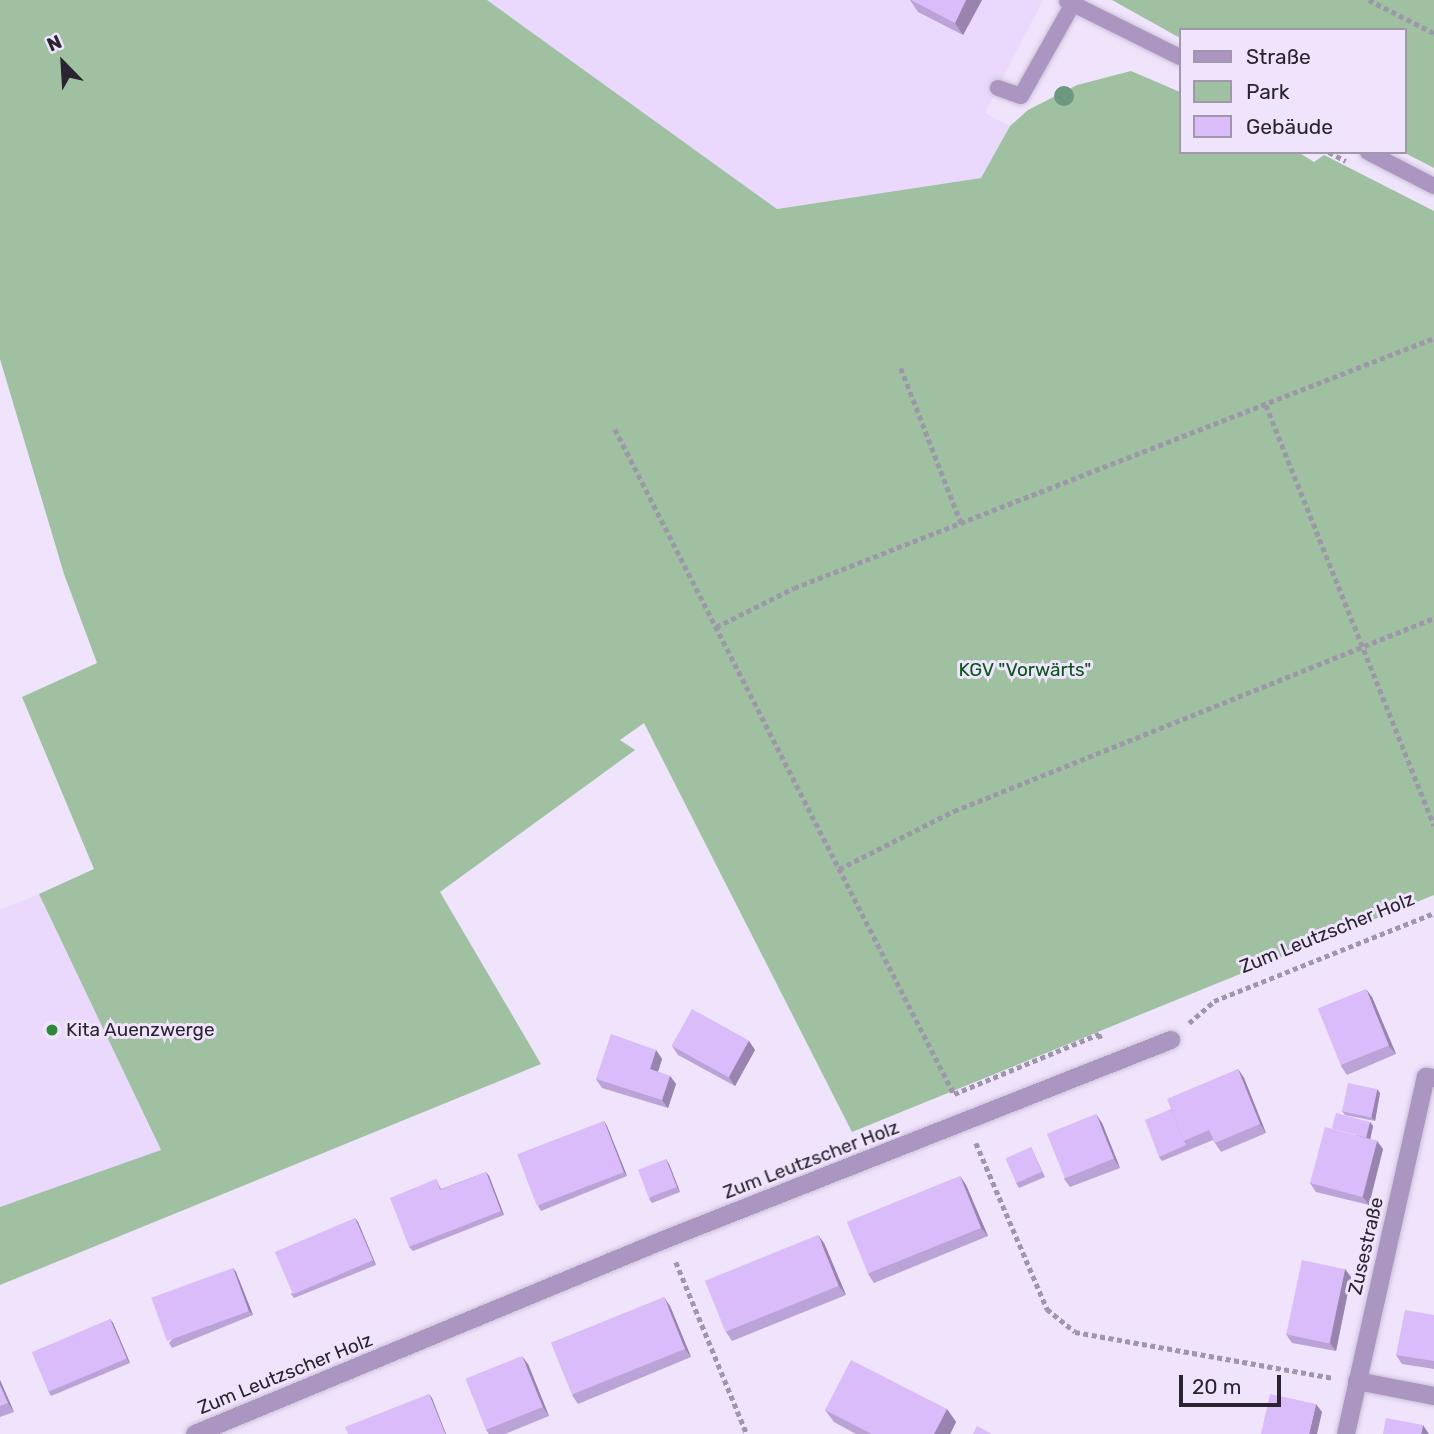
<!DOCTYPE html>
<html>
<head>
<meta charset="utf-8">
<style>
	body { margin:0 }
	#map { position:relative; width:1434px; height:1434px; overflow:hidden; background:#efe4fc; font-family:Rubik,sans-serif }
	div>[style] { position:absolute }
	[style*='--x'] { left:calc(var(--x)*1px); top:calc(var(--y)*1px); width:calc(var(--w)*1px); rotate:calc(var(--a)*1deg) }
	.built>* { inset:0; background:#ead9fd }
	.green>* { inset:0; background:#a0c0a2 }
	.path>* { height:4.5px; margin-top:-2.25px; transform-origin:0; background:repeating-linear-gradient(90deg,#9e96a9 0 5px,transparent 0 8.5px) }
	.roads { filter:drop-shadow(0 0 2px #cbc1d7) drop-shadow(0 0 2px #cbc1d7) }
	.service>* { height:16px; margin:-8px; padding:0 8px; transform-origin:8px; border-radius:8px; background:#ab96c2 }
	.minor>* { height:18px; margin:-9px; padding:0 9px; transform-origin:9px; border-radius:9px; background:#ab96c2 }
	.trees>* { width:20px; height:20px; margin:-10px; border-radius:50%; background:#6e9780 }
	.wall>* { inset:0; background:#bba2d7 }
	.shaded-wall>* { inset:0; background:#9984af }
	.building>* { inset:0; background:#dabcfa; transform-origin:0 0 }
	.dots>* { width:19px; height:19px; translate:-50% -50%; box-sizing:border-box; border:4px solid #efe4fc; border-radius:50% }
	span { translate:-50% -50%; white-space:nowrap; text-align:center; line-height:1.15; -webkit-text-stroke:6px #efe4fc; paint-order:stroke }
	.park-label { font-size:19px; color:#05581a }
	.street-label { font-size:19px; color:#29242f }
	.poi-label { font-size:19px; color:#29242f }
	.left { translate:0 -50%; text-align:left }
	.legend { position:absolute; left:1179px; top:28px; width:228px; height:126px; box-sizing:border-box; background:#efe4fc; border:2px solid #a097aa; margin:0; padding:9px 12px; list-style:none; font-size:21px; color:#29242f }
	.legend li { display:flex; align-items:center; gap:14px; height:35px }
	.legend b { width:35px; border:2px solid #a097aa }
	.north { position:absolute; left:28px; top:28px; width:70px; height:70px; -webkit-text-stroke:5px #efe4fc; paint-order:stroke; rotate:336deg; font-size:19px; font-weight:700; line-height:28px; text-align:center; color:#29242f }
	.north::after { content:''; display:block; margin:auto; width:24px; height:32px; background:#29242f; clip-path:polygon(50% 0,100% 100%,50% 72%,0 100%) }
	.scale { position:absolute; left:1179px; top:1375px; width:102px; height:32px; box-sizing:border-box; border:4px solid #29242f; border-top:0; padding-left:9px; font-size:21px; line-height:24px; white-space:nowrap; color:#29242f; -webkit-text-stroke:5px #efe4fc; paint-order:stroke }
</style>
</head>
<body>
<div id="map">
	<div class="built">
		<div style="clip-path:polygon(487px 0,1043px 0,985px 113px,1010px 126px,981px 178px,777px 209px)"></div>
		<div style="clip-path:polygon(39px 894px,161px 1151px,0 1207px,0 910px)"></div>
	</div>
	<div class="green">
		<div style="clip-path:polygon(0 0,487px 0,777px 209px,981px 178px,1010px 126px,1028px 110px,1077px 85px,1131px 71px,1180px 92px,1180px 152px,1298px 152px,1314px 162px,1324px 155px,1434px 211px,1434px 895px,852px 1132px,644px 723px,620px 740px,635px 750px,440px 892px,541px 1064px,0 1285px,0 1207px,161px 1150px,39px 894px,94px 869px,22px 697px,97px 663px,64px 574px,0 359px)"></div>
		<div style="clip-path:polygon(1112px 0,1434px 0,1434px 168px,1403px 152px,1404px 30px,1180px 30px,1180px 38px)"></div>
	</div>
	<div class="path">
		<div style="--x:1369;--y:0;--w:73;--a:26.9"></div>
		<div style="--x:1329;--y:152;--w:19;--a:28"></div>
		<div style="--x:901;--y:368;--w:168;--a:68.8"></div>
		<div style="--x:1266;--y:405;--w:453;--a:68.2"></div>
		<div style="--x:615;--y:429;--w:746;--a:62.99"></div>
		<div style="--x:954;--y:1094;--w:157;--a:-22.5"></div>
		<div style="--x:1099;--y:1034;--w:5;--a:68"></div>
		<div style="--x:716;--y:627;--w:87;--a:-26.6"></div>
		<div style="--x:794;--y:588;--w:687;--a:-21.34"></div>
		<div style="--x:839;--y:869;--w:129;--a:-26.8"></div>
		<div style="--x:954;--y:811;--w:517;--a:-21.9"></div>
		<div style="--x:1189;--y:1023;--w:33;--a:-41"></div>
		<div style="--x:1214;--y:1001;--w:237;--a:-21.8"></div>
		<div style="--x:976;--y:1143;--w:181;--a:66.8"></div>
		<div style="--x:1047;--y:1309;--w:36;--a:39"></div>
		<div style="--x:1075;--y:1332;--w:261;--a:10.1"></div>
		<div style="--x:676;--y:1262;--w:186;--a:67.6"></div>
	</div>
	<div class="roads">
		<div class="service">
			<div style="--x:1067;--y:1;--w:126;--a:26.4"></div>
			<div style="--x:998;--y:88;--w:24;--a:19"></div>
			<div style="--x:1021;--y:96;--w:110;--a:-60.6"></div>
			<div style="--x:1368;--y:152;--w:74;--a:27.3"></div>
		</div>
		<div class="minor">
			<div style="--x:1357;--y:1381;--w:78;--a:11"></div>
			<div style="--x:195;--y:1434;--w:510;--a:-22.49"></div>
			<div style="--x:666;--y:1239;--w:543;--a:-21.51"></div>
			<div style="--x:1346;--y:1434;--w:366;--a:-77.4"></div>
			<div style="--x:1426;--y:1077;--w:8;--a:7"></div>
		</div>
	</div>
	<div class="trees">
		<div style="left:1064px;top:96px"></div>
	</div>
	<div class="wall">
		<div style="clip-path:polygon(910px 0,982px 0,963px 35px,918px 12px)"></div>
		<div style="clip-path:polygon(1372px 997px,1396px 1054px,1347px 1075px,1341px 1066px)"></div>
		<div style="clip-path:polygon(749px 1041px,755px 1050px,735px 1086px,678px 1055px,672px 1046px)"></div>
		<div style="clip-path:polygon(656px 1050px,662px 1059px,658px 1072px,670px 1076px,676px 1084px,668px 1108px,602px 1088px,596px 1079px)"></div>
		<div style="clip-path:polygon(1238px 1069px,1244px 1078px,1266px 1133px,1221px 1152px,1213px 1140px,1162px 1161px,1159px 1157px,1171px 1109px)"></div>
		<div style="clip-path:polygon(1380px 1093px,1375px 1121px,1345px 1115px,1342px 1111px)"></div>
		<div style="clip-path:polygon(604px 1121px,607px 1126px,627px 1176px,541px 1211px,538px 1206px)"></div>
		<div style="clip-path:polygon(1370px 1122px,1373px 1126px,1370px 1139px,1377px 1141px,1383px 1149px,1369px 1205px,1316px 1192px,1310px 1183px)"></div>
		<div style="clip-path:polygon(1102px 1123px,1120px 1168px,1070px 1187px,1064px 1179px)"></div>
		<div style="clip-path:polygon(1031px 1147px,1045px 1177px,1019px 1188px,1016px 1183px)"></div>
		<div style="clip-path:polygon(666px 1159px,669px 1164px,680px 1192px,652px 1203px,649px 1199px)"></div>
		<div style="clip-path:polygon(486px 1172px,489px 1176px,504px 1215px,413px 1251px,409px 1247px,436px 1179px,441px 1189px)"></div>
		<div style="clip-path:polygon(960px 1176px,966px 1185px,988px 1236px,874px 1283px,868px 1274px)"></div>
		<div style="clip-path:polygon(355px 1218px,358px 1222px,376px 1265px,294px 1298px,291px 1294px)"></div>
		<div style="clip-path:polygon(824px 1243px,846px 1295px,732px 1341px,726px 1332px)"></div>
		<div style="clip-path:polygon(233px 1268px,236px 1272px,253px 1315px,172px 1348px,169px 1343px)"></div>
		<div style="clip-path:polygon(1345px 1269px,1351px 1277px,1336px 1351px,1292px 1343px,1286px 1334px)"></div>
		<div style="clip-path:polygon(670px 1306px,691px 1357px,578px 1404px,572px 1395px)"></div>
		<div style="clip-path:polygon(1434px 1315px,1434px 1369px,1402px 1364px,1396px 1355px)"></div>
		<div style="clip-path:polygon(110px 1319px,113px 1323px,130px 1363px,51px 1396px,48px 1391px)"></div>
		<div style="clip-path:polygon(528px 1364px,549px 1416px,505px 1434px,489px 1434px,486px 1430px)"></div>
		<div style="clip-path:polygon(0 1380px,14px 1412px,0 1417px)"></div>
		<div style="clip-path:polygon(947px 1409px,956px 1422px,950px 1434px,856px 1434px,834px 1422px,825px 1410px)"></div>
	</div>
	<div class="shaded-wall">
		<div style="clip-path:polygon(966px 0,982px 0,963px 35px,955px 23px)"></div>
		<div style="clip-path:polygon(1366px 989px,1372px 997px,1396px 1054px,1389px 1046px)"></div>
		<div style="clip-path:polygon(749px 1041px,755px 1050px,735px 1086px,729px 1077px)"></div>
		<div style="clip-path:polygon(656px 1050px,662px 1059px,656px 1078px,650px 1069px)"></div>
		<div style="clip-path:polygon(1238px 1069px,1244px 1078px,1266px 1133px,1260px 1124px)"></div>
		<div style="clip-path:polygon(670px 1076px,676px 1084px,668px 1108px,662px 1100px)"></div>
		<div style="clip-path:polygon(1377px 1089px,1380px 1093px,1375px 1121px,1371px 1117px)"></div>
		<div style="clip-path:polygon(1096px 1114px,1102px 1123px,1120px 1168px,1114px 1159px)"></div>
		<div style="clip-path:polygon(604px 1121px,607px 1126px,627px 1176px,624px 1172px)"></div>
		<div style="clip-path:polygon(1370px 1122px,1373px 1126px,1369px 1145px,1366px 1141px)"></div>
		<div style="clip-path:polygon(1377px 1141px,1383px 1149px,1369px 1205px,1363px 1197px)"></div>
		<div style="clip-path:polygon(666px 1159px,669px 1164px,680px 1192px,677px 1187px)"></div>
		<div style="clip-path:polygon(486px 1172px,489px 1176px,504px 1215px,501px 1211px)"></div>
		<div style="clip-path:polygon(960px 1176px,966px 1185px,988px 1236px,981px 1228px)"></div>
		<div style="clip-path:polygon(355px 1218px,358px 1222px,376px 1265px,373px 1260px)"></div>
		<div style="clip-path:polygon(818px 1235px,824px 1243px,846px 1295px,839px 1286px)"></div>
		<div style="clip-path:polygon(233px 1268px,236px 1272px,253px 1315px,249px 1311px)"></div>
		<div style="clip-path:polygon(1345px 1269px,1351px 1277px,1336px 1351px,1330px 1343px)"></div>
		<div style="clip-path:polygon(664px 1297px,670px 1306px,691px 1357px,685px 1349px)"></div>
		<div style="clip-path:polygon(110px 1319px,113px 1323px,130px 1363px,127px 1359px)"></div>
		<div style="clip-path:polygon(522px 1356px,528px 1364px,549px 1416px,543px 1407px)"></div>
		<div style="clip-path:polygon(0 1380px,14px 1412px,8px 1403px,0 1385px)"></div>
		<div style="clip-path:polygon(429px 1394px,432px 1398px,446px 1434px,445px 1434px)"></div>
		<div style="clip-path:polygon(1316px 1404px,1322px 1412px,1317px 1434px,1309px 1434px)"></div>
		<div style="clip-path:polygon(947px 1409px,956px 1422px,950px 1434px,934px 1434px)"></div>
		<div style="clip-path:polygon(1423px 1425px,1429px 1434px,1421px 1434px)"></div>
	</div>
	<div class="building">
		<div style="clip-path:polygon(911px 0,966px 0,955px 23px)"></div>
		<div style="left:1366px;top:989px;width:61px;height:52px;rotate:68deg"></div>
		<div style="left:692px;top:1009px;width:65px;height:42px;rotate:29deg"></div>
		<div style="clip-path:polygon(611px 1034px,656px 1050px,650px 1069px,670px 1076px,662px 1100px,596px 1079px)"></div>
		<div style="clip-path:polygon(1238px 1069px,1260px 1124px,1215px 1143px,1209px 1130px,1184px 1141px,1167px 1099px)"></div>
		<div style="left:1348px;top:1083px;width:30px;height:29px;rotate:12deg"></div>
		<div style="clip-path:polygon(1171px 1109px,1184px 1141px,1186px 1145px,1159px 1157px,1145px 1120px)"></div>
		<div style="left:1336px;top:1113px;width:35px;height:16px;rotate:15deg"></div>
		<div style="left:1096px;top:1114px;width:48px;height:53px;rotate:68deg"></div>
		<div style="left:604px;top:1121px;width:55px;height:93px;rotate:69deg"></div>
		<div style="left:1325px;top:1127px;width:54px;height:58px;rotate:15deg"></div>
		<div style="left:1031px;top:1147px;width:27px;height:28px;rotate:66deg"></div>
		<div style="left:666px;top:1159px;width:30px;height:30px;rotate:69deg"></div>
		<div style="clip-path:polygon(486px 1172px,501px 1211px,409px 1247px,390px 1198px,436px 1179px,440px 1190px)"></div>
		<div style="left:960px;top:1176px;width:56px;height:122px;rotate:68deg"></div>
		<div style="left:355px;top:1218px;width:46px;height:87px;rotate:67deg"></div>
		<div style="left:818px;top:1235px;width:55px;height:122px;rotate:68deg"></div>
		<div style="left:1302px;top:1260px;width:44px;height:76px;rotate:12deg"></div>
		<div style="left:233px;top:1268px;width:46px;height:87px;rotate:70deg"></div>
		<div style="left:664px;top:1297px;width:56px;height:122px;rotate:68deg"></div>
		<div style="clip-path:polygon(1405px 1310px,1434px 1315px,1434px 1361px,1396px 1355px)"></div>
		<div style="left:110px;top:1319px;width:43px;height:85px;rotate:67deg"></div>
		<div style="left:522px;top:1356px;width:55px;height:61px;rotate:68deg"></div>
		<div style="clip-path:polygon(851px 1360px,947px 1409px,934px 1434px,872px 1434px,825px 1410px)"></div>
		<div style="clip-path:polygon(0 1385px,8px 1403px,0 1406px)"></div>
		<div style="clip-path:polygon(429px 1394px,445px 1434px,348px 1434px,345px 1427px)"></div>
		<div style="clip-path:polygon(1270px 1394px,1316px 1404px,1309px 1434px,1261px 1434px)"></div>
		<div style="clip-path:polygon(1386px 1418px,1423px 1425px,1421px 1434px,1383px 1434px)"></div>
		<div style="clip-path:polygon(977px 1426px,992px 1434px,973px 1434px)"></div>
	</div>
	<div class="dots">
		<div style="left:52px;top:1030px;background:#2c893b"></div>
	</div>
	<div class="park-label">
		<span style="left:1025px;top:670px">KGV "Vorwärts"</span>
	</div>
	<div class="street-label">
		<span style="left:1327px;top:933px;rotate:-22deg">Zum Leutzscher Holz</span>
		<span style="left:811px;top:1160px;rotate:-21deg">Zum Leutzscher Holz</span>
		<span style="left:1366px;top:1246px;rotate:-77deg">Zusestraße</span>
		<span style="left:285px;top:1374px;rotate:-22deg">Zum Leutzscher Holz</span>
	</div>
	<div class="poi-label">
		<span class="left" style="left:66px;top:1030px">Kita Auenzwerge</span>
	</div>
	<ul class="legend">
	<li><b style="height:9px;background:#ab96c2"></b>Straße</li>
	<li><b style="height:19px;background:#a0c0a2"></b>Park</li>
	<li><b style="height:19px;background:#dabcfa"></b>Gebäude</li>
	</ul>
	<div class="north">N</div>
	<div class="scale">20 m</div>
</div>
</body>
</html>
